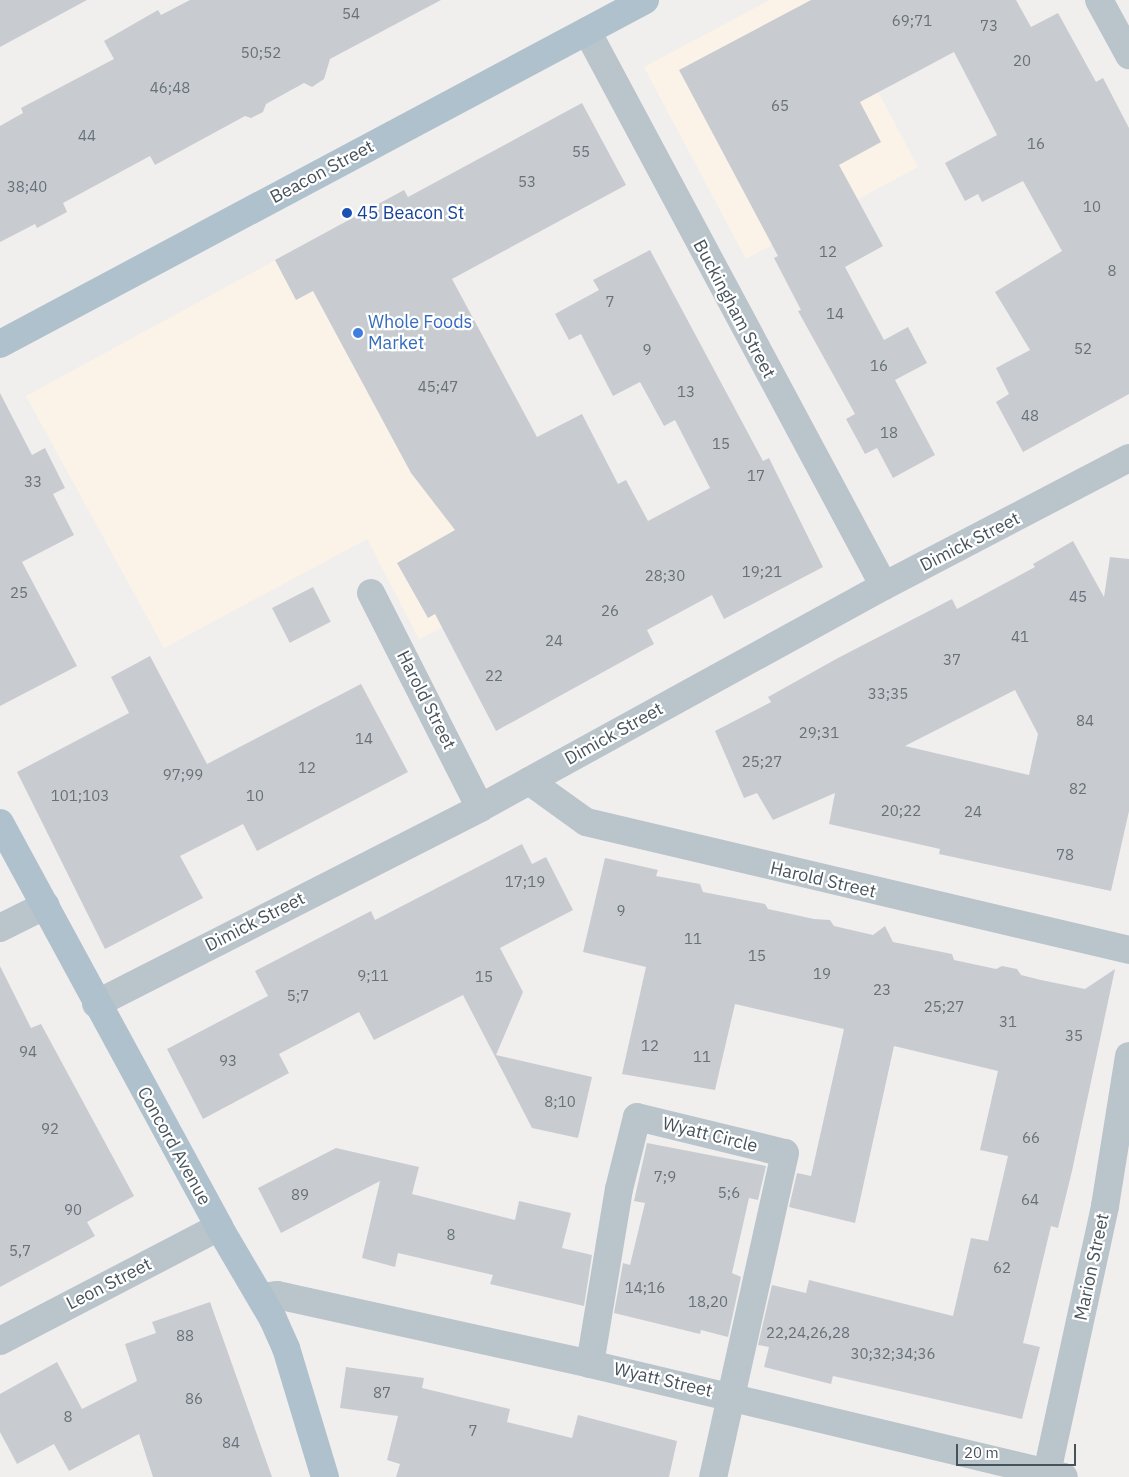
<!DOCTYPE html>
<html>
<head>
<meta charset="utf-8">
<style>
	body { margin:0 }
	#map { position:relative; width:1129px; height:1477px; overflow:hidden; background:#f1eeee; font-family:"IBM Plex Sans",sans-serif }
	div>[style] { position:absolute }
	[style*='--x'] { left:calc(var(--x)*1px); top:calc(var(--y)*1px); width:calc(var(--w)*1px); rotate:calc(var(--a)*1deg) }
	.commercial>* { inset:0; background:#fbf3e7 }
	.building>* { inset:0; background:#c8ccd1; transform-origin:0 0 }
	.minor>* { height:28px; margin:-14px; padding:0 14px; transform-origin:14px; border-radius:14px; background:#bac4cb }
	.major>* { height:28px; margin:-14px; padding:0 14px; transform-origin:14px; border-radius:14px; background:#aec1cc }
	.dots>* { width:14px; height:14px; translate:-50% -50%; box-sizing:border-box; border:2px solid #fff; border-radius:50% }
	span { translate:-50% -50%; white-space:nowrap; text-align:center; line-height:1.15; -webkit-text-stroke:4.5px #fff; paint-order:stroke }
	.number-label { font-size:15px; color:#677178 }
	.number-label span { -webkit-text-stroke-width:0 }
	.street-label { font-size:18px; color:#47535b }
	.transit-label { font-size:18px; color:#164399 }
	.left { translate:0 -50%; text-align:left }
	.shop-label { font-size:18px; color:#366cbe }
	.scale { position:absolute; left:956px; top:1444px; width:120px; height:22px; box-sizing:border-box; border:2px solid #47535b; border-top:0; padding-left:6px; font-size:15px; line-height:18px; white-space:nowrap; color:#47535b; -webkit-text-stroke:4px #fff; paint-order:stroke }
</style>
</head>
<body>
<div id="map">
	<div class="commercial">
		<div style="clip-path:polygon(770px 0,829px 0,918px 167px,746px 259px,644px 67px)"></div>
		<div style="clip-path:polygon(404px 190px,578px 514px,600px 548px,419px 639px,367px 539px,164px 648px,26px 396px)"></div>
	</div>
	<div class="building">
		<div style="clip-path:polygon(0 0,87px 0,0 47px)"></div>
		<div style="clip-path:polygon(190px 0,441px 0,330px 59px,324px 79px,312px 87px,304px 83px,266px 104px,263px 112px,251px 118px,245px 116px,155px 165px,150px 156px,63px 203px,67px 212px,37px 228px,35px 224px,0 242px,0 126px,23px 113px,21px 108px,114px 59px,104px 41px,158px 10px,161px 15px)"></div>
		<div style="clip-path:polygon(811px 0,1016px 0,1031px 27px,1058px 13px,1096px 82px,1103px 78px,1129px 128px,1129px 394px,1023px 452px,996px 402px,1009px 394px,996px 368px,1030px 350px,995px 292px,1062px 251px,1023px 181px,982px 202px,978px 194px,965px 201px,945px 163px,997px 135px,954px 52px,860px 102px,881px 142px,839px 165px,883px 246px,845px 267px,884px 340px,908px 327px,927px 363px,895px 380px,935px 455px,893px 478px,877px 448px,865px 454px,846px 419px,855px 414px,798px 311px,801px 310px,774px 258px,778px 256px,679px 70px)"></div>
		<div style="clip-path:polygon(582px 103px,626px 185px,452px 279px,537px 437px,582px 414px,618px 484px,626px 480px,648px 521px,710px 488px,675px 420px,664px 426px,640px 382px,613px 396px,581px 334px,569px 340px,555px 314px,599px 290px,593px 280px,650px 250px,763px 461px,769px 458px,823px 567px,724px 619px,712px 595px,647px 630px,654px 644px,496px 731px,435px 614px,428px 618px,397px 563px,455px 530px,411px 473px,313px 291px,296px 300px,275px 260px,404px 190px,408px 197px)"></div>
		<div style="clip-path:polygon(0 393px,32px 455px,45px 448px,65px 488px,53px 494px,74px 535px,22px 562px,77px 666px,0 706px)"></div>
		<div style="clip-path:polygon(evenodd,1073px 541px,1104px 597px,1110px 557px,1129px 559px,1129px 811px,1111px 891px,939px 854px,940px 849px,829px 824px,835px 793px,773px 820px,757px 793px,744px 798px,715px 731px,771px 702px,768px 697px,838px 658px,952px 599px,957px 609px,1035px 567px,1033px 564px,1073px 541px,1015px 690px,1038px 734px,1029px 775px,905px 746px,1015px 690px)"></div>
		<div style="left:313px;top:587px;width:39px;height:46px;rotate:63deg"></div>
		<div style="clip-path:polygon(150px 656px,207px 764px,361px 684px,408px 772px,257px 851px,243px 824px,180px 856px,203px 898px,105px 949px,17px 772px,129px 713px,111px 677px)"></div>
		<div style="clip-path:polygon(522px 844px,532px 864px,546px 857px,573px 910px,500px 948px,523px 992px,496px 1055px,592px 1077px,578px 1138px,532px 1128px,463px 995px,374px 1040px,359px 1012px,279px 1054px,289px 1073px,203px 1119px,167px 1049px,268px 996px,255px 971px,371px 911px,375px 920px)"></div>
		<div style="clip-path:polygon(605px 858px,658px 870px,656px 876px,700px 884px,703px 892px,765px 904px,768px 909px,814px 919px,830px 920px,834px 926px,873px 935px,885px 926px,893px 942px,952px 954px,954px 960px,996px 969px,1002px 966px,1017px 969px,1021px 975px,1041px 980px,1085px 989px,1115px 969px,1072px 1171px,1058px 1228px,1051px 1226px,1023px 1343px,1040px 1347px,1022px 1419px,833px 1376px,831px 1384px,764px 1367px,769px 1347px,758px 1345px,772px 1285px,806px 1293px,809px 1280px,953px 1316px,971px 1238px,988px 1241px,1008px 1156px,980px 1150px,998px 1071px,894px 1046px,855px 1223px,789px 1207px,797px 1173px,811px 1176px,844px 1029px,735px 1004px,715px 1090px,622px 1074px,646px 967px,583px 952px)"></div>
		<div style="clip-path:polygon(0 966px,31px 1028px,41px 1024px,134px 1196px,87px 1222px,95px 1236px,0 1287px)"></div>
		<div style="clip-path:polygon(647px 1143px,766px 1166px,758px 1200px,749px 1198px,732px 1273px,741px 1277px,728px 1337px,701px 1330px,700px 1334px,614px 1313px,623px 1263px,630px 1265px,645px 1203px,634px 1201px)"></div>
		<div style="clip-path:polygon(336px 1148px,419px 1167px,412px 1194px,515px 1220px,519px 1201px,571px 1213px,562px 1248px,592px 1255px,584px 1306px,490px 1284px,493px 1275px,398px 1253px,395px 1267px,362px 1258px,380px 1181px,281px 1233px,258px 1188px)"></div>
		<div style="clip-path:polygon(210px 1302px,272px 1477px,153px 1477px,139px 1434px,69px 1471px,54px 1444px,17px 1464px,0 1432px,0 1394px,57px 1362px,82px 1409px,137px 1381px,125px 1344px,156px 1333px,152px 1322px)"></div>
		<div style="clip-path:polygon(346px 1367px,424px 1378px,422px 1388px,510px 1409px,507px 1422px,572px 1438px,578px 1415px,677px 1441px,669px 1477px,396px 1477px,400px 1464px,387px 1460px,398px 1416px,340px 1408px)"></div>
	</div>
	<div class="minor">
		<div style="--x:1099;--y:0;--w:63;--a:61.4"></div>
		<div style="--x:587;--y:31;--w:629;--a:61.85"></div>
		<div style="--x:371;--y:593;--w:241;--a:63.1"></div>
		<div style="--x:529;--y:781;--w:70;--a:35.7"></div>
		<div style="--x:586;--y:822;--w:558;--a:13.26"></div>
		<div style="--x:0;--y:928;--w:51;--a:-26.6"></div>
		<div style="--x:96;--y:1004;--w:431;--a:-27"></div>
		<div style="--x:480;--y:808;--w:461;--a:-28.8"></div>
		<div style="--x:884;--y:586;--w:276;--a:-27.6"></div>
		<div style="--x:261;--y:1297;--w:16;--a:-7"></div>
		<div style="--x:277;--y:1295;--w:321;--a:12.4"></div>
		<div style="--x:590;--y:1364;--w:487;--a:13.4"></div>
		<div style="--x:0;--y:1341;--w:247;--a:-27.5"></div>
		<div style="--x:590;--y:1364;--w:177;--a:-80.6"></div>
		<div style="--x:619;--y:1189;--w:74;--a:-76"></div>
		<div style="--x:637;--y:1117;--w:152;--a:13.7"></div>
		<div style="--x:785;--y:1153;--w:332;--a:102.5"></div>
		<div style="--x:1046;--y:1477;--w:277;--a:-77.7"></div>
		<div style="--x:1105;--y:1206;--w:152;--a:-80.9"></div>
	</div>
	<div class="major">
		<div style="--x:0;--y:344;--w:731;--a:-28.07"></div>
		<div style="--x:0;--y:823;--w:460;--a:61.5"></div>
		<div style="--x:219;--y:1227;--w:107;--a:59.6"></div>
		<div style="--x:273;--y:1319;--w:32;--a:66"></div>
		<div style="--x:286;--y:1348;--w:135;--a:73.2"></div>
	</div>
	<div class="dots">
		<div style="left:347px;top:213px;background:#1a4fb4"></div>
		<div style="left:358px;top:333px;background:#3f7fe0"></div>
	</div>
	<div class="number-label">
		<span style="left:351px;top:14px">54</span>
		<span style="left:912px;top:21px">69;71</span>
		<span style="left:989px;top:26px">73</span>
		<span style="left:261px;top:53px">50;52</span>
		<span style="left:1022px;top:61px">20</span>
		<span style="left:170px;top:88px">46;48</span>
		<span style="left:780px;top:106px">65</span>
		<span style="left:87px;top:136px">44</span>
		<span style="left:1036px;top:144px">16</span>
		<span style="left:581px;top:152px">55</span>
		<span style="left:527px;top:182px">53</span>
		<span style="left:27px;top:187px">38;40</span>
		<span style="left:1092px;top:207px">10</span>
		<span style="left:828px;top:252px">12</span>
		<span style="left:1112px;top:271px">8</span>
		<span style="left:610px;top:302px">7</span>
		<span style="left:835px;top:314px">14</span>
		<span style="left:1083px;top:349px">52</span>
		<span style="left:647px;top:350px">9</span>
		<span style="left:879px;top:366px">16</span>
		<span style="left:438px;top:387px">45;47</span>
		<span style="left:686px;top:392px">13</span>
		<span style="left:1030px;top:416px">48</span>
		<span style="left:889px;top:433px">18</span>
		<span style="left:721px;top:444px">15</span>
		<span style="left:756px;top:476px">17</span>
		<span style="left:33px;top:482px">33</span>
		<span style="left:762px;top:572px">19;21</span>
		<span style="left:665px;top:576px">28;30</span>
		<span style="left:19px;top:593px">25</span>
		<span style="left:1078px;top:597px">45</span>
		<span style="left:610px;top:611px">26</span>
		<span style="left:1020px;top:637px">41</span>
		<span style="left:554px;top:641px">24</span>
		<span style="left:952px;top:660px">37</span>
		<span style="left:494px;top:676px">22</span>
		<span style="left:888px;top:694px">33;35</span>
		<span style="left:1085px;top:721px">84</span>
		<span style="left:819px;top:733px">29;31</span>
		<span style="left:364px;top:739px">14</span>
		<span style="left:762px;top:762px">25;27</span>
		<span style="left:307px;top:768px">12</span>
		<span style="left:183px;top:775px">97;99</span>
		<span style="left:1078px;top:789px">82</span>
		<span style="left:80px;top:796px">101;103</span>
		<span style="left:255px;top:796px">10</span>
		<span style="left:901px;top:811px">20;22</span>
		<span style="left:973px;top:812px">24</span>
		<span style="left:1065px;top:855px">78</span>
		<span style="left:525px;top:882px">17;19</span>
		<span style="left:621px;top:911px">9</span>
		<span style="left:693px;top:939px">11</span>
		<span style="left:757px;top:956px">15</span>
		<span style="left:822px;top:974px">19</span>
		<span style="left:373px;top:976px">9;11</span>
		<span style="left:484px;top:977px">15</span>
		<span style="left:882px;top:990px">23</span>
		<span style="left:298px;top:996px">5;7</span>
		<span style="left:944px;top:1007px">25;27</span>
		<span style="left:1008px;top:1022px">31</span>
		<span style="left:1074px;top:1036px">35</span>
		<span style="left:650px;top:1046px">12</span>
		<span style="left:28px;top:1052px">94</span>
		<span style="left:702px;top:1057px">11</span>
		<span style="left:228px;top:1061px">93</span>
		<span style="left:560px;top:1102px">8;10</span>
		<span style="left:50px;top:1129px">92</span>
		<span style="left:1031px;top:1138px">66</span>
		<span style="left:665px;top:1177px">7;9</span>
		<span style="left:729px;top:1193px">5;6</span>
		<span style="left:300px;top:1195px">89</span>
		<span style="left:1030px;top:1200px">64</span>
		<span style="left:73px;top:1210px">90</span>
		<span style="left:451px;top:1235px">8</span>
		<span style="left:20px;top:1251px">5,7</span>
		<span style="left:1002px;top:1268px">62</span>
		<span style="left:645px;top:1288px">14;16</span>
		<span style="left:708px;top:1302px">18,20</span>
		<span style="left:808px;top:1333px">22,24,26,28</span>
		<span style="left:185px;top:1336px">88</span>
		<span style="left:893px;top:1354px">30;32;34;36</span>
		<span style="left:382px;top:1393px">87</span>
		<span style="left:194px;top:1399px">86</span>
		<span style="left:68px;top:1417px">8</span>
		<span style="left:473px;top:1431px">7</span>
		<span style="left:231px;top:1443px">84</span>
	</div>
	<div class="street-label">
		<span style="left:322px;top:172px;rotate:-28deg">Beacon Street</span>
		<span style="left:734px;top:309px;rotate:62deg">Buckingham Street</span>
		<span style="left:970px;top:542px;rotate:-27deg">Dimick Street</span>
		<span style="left:426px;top:700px;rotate:63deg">Harold Street</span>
		<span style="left:614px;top:734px;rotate:-29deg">Dimick Street</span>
		<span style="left:823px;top:880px;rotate:13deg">Harold Street</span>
		<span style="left:255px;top:922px;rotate:-27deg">Dimick Street</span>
		<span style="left:710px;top:1135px;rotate:14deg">Wyatt Circle</span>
		<span style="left:174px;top:1146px;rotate:61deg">Concord Avenue</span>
		<span style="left:1092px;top:1267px;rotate:-78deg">Marion Street</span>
		<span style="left:109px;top:1284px;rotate:-27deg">Leon Street</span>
		<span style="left:663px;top:1380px;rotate:13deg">Wyatt Street</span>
	</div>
	<div class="transit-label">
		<span class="left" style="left:357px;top:213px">45 Beacon St</span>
	</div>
	<div class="shop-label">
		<span class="left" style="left:368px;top:333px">Whole Foods<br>Market</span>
	</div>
	<div class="scale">20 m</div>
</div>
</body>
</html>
